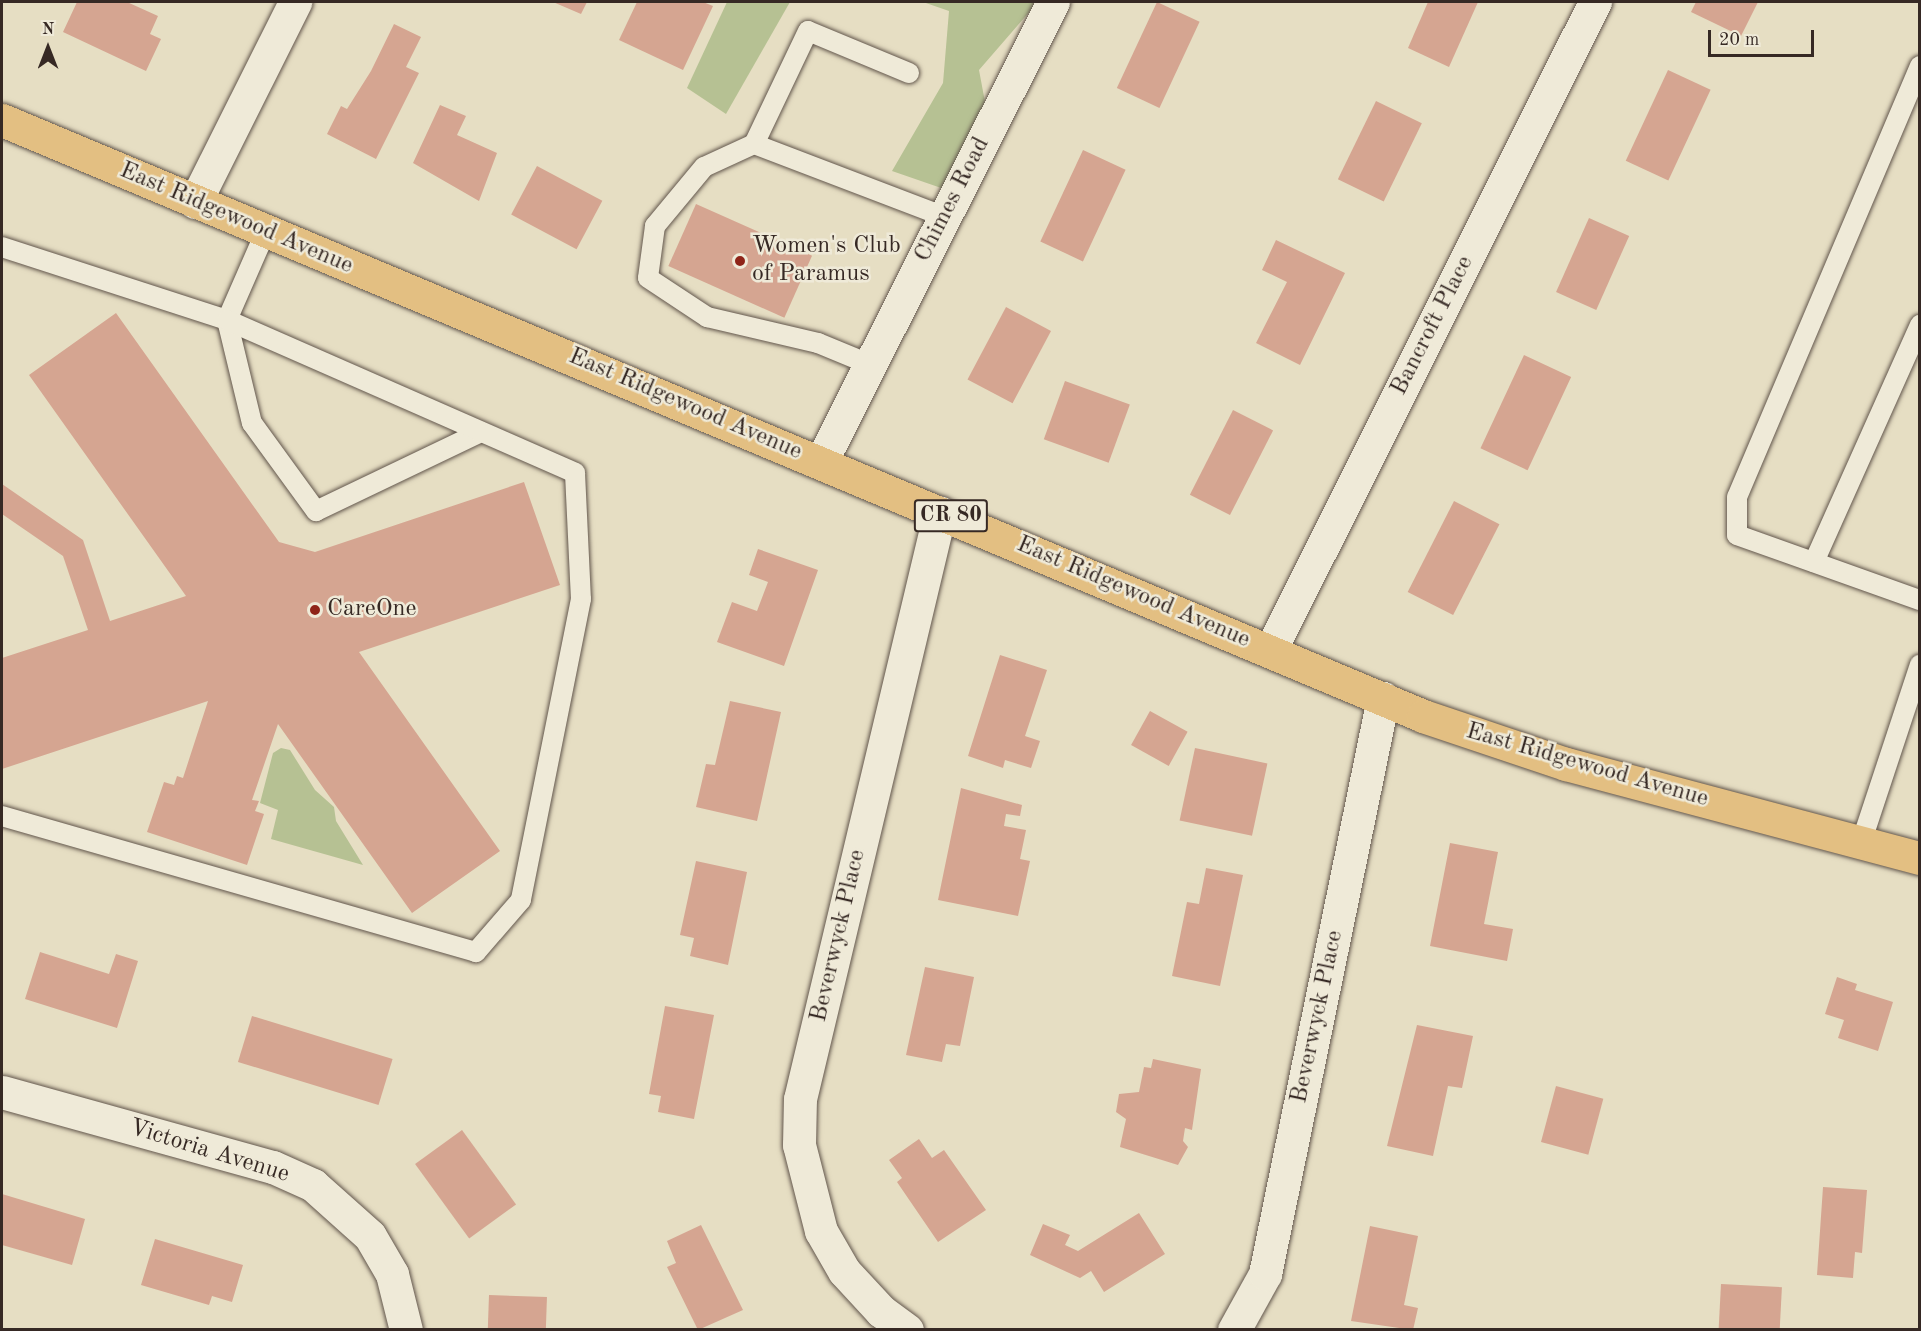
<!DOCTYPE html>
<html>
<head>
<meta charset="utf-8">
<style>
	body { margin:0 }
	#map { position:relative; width:1921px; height:1331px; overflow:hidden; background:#e6dec3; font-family:"Old Standard TT",serif }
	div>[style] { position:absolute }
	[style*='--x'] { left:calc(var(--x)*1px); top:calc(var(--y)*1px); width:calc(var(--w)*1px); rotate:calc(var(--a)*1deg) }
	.green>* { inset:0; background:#b6c193 }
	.building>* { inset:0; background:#d5a591; transform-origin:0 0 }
	.roads { filter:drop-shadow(0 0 2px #62564c) drop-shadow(0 0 2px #62564c) }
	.lane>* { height:20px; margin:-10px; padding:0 10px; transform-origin:10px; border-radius:10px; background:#efead8 }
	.street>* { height:33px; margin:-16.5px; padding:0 16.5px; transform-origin:16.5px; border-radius:16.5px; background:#efead8 }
	.primary>* { height:33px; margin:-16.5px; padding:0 16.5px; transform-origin:16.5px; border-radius:16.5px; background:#e3bf82 }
	.dots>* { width:16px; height:16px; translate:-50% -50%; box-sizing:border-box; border:3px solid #efead8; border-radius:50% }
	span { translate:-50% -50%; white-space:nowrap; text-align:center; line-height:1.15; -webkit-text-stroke:5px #efead8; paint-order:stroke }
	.shield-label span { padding:2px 4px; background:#efead8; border:2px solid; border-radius:4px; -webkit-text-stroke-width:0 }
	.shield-label { font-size:22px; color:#362924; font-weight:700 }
	.street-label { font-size:24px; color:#362924 }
	.poi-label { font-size:24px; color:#362924 }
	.left { translate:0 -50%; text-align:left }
	.frame { position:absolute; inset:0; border:3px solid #362924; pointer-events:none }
	.north { position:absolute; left:18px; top:18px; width:60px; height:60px; -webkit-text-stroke:4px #efead8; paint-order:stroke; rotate:0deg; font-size:16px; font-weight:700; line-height:24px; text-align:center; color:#362924 }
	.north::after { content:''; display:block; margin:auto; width:21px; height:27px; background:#362924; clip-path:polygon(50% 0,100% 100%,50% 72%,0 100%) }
	.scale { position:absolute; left:1708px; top:30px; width:106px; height:27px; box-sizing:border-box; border:3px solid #362924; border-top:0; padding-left:8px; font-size:18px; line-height:21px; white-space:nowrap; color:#362924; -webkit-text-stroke:4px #efead8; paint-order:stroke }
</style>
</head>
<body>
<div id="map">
	<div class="green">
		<div style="clip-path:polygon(727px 2px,790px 2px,726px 114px,687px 88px)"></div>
		<div style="clip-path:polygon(923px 2px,1038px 2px,979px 70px,985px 102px,947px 190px,892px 171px,943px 83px,949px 11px)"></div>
		<div style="clip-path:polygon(281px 748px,290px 750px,315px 790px,334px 807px,336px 821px,363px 865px,271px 839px,278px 810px,260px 803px,273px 753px)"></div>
	</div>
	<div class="building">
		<div style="clip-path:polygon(77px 2px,127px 2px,158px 16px,150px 34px,161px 39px,146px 71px,63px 32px)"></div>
		<div style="clip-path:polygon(553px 2px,587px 2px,581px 14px)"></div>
		<div style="clip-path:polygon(637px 2px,703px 2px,713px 6px,683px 70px,619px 40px)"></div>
		<div style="left:1157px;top:2px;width:47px;height:95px;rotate:25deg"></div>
		<div style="clip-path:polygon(1428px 2px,1478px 2px,1449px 67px,1408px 48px)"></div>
		<div style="clip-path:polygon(1696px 2px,1758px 2px,1741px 36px,1691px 12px)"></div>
		<div style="clip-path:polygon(394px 24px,421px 37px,406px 67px,419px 73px,376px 159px,327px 134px,341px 106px,347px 109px,371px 71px)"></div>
		<div style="left:1668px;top:70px;width:47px;height:100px;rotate:25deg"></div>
		<div style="left:1376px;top:101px;width:51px;height:87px;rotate:26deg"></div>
		<div style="clip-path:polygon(440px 105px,466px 116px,457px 135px,497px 153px,479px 201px,413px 163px)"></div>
		<div style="left:1083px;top:150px;width:47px;height:101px;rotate:25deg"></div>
		<div style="left:537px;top:166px;width:74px;height:55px;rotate:28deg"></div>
		<div style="left:696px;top:204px;width:127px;height:68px;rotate:24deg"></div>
		<div style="left:1589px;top:218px;width:44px;height:81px;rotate:24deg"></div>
		<div style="clip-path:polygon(1276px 240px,1345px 273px,1300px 365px,1256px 343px,1287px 282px,1262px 270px)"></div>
		<div style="left:1006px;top:307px;width:51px;height:82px;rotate:28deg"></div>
		<div style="clip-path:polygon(116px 313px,279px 542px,315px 552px,524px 482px,560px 585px,359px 652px,500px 851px,412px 913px,278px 724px,252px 800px,259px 801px,255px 811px,264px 814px,247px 865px,147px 832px,164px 782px,174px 785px,177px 776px,183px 778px,208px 701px,2px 769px,2px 658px,88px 630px,63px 556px,2px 514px,2px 484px,83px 540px,110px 621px,186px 596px,29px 375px)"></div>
		<div style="left:1524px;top:355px;width:52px;height:103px;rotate:25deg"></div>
		<div style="left:1065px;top:381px;width:69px;height:62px;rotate:20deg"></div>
		<div style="left:1233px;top:410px;width:45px;height:95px;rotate:27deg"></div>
		<div style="left:1454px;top:501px;width:51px;height:102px;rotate:27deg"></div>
		<div style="clip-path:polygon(758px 549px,818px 570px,784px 666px,717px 642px,732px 602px,757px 611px,768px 582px,749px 575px)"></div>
		<div style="clip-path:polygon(1000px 655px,1047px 670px,1025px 736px,1040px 741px,1031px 768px,1005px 760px,1003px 768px,968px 756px)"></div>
		<div style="clip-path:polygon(730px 701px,781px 712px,757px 821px,696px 807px,706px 764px,715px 765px)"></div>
		<div style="left:1150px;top:711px;width:43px;height:39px;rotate:29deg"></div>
		<div style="left:1195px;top:748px;width:74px;height:74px;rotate:12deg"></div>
		<div style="clip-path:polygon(961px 788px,1022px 805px,1020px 816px,1006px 814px,1004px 826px,1026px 830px,1020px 859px,1030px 861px,1018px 916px,938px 900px)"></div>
		<div style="clip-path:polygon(1450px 843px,1498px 852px,1484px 924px,1513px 929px,1507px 961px,1430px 946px)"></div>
		<div style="clip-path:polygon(696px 861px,747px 872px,728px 965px,690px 956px,694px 938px,680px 935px)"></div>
		<div style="clip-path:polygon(1206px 868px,1243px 875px,1220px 986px,1172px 976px,1187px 902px,1199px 904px)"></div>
		<div style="clip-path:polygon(40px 952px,109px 974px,116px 954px,138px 961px,117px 1028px,25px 999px)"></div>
		<div style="clip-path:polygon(925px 967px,974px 977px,960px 1046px,946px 1044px,942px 1062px,906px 1055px)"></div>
		<div style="clip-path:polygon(1837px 977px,1857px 984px,1855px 990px,1893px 1002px,1878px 1051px,1838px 1038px,1844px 1020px,1825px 1014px)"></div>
		<div style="clip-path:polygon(665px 1006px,714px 1015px,694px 1119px,658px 1112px,661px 1096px,649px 1094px)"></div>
		<div style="left:252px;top:1016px;width:147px;height:48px;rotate:17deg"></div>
		<div style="clip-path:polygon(1417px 1025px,1473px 1036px,1462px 1088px,1448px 1086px,1433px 1156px,1387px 1146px)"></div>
		<div style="clip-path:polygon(1153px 1059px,1201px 1069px,1192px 1130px,1185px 1128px,1183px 1141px,1188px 1147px,1178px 1165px,1120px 1147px,1126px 1119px,1116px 1112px,1119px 1094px,1139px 1092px,1144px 1067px,1151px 1068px)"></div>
		<div style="left:1556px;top:1086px;width:49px;height:58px;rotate:15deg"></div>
		<div style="left:462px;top:1130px;width:92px;height:58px;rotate:54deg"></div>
		<div style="clip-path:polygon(919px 1139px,932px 1158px,944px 1150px,986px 1210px,938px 1242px,897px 1182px,902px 1178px,889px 1160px)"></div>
		<div style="clip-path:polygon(1823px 1187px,1867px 1190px,1862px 1253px,1855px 1252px,1853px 1278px,1817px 1275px)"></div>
		<div style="clip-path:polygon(2px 1194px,85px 1219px,72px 1265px,2px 1245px)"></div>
		<div style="clip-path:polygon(1139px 1213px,1165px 1254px,1104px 1292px,1091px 1271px,1080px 1278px,1030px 1255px,1043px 1224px,1070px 1235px,1065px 1245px,1078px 1251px)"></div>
		<div style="clip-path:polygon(701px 1225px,743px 1310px,698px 1330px,667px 1267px,676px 1263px,667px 1241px)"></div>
		<div style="clip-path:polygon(1370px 1226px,1418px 1236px,1404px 1305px,1418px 1308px,1413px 1330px,1351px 1321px)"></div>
		<div style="clip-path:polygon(155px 1239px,243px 1265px,232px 1302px,212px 1296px,209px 1305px,141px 1285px)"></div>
		<div style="left:1721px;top:1284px;width:61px;height:46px;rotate:3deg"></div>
		<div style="left:489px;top:1295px;width:58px;height:35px;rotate:2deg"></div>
	</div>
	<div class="roads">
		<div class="lane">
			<div style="--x:1920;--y:66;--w:468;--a:113"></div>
			<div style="--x:1737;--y:497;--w:38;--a:90"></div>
			<div style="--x:1737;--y:535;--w:194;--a:19.6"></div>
			<div style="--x:909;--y:73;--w:109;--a:-157.4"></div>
			<div style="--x:808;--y:31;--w:125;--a:115.5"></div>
			<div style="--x:754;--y:144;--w:204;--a:20.9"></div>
			<div style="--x:754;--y:144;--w:55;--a:155.3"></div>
			<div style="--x:704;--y:167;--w:77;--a:129.7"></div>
			<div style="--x:655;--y:226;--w:52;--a:97.7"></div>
			<div style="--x:648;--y:278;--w:71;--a:33.5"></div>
			<div style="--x:707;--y:317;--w:114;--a:13.2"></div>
			<div style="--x:818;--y:343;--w:57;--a:22.5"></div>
			<div style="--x:265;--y:233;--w:95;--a:113.6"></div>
			<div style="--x:227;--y:320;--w:106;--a:76.4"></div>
			<div style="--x:252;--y:423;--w:109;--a:54"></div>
			<div style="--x:316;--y:511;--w:183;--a:-25.6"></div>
			<div style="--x:2;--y:247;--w:237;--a:18"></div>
			<div style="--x:227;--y:320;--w:380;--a:23.7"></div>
			<div style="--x:575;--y:473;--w:126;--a:87.3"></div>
			<div style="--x:581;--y:599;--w:307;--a:101.3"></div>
			<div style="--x:521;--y:900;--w:69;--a:130.9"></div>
			<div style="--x:476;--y:952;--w:493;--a:-164"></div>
			<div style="--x:1814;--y:562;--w:260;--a:-65.9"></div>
			<div style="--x:1861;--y:843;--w:188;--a:-71.7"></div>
		</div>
		<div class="street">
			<div style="--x:195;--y:202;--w:224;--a:-63.4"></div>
			<div style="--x:821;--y:462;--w:515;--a:-63.24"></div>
			<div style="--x:1270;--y:651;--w:726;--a:-63.4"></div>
			<div style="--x:2;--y:1092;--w:281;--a:15.5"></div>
			<div style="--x:273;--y:1167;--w:44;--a:24.2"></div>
			<div style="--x:313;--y:1185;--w:76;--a:41.8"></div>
			<div style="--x:370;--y:1236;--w:44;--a:59.9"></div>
			<div style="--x:392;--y:1274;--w:58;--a:76"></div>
			<div style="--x:907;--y:1330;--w:32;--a:-144"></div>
			<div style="--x:881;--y:1311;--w:54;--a:-132.8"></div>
			<div style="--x:844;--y:1271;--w:46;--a:-119.9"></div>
			<div style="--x:821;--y:1231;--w:89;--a:-104.3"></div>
			<div style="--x:799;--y:1145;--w:46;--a:-88.8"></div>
			<div style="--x:800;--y:1099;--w:603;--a:-76.59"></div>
			<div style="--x:1234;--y:1330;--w:64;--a:-61"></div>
			<div style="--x:1265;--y:1274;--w:588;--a:-78.42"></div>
		</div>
		<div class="primary">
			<div style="--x:2;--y:120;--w:1541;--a:22.75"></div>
			<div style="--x:1423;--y:716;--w:151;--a:18.6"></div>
			<div style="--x:1566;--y:764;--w:366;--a:14.9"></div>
		</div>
	</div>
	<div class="dots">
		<div style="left:740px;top:261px;background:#8f2418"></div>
		<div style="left:315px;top:610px;background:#8f2418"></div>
	</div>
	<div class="shield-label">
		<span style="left:951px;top:516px">CR 80</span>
	</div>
	<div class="street-label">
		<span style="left:953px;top:200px;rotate:-63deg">Chimes Road</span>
		<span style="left:236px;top:219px;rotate:23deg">East Ridgewood Avenue</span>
		<span style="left:1433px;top:326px;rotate:-63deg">Bancroft Place</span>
		<span style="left:685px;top:405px;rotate:23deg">East Ridgewood Avenue</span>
		<span style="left:1133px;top:593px;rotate:23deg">East Ridgewood Avenue</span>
		<span style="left:1587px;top:766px;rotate:16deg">East Ridgewood Avenue</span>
		<span style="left:839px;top:936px;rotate:-77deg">Beverwyck Place</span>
		<span style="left:1318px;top:1017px;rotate:-78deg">Beverwyck Place</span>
		<span style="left:209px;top:1152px;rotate:17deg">Victoria Avenue</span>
	</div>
	<div class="poi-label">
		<span class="left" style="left:752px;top:261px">Women's Club<br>of Paramus</span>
		<span class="left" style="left:327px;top:610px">CareOne</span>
	</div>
	<div class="frame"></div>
	<div class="north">N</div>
	<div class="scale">20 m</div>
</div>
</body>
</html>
